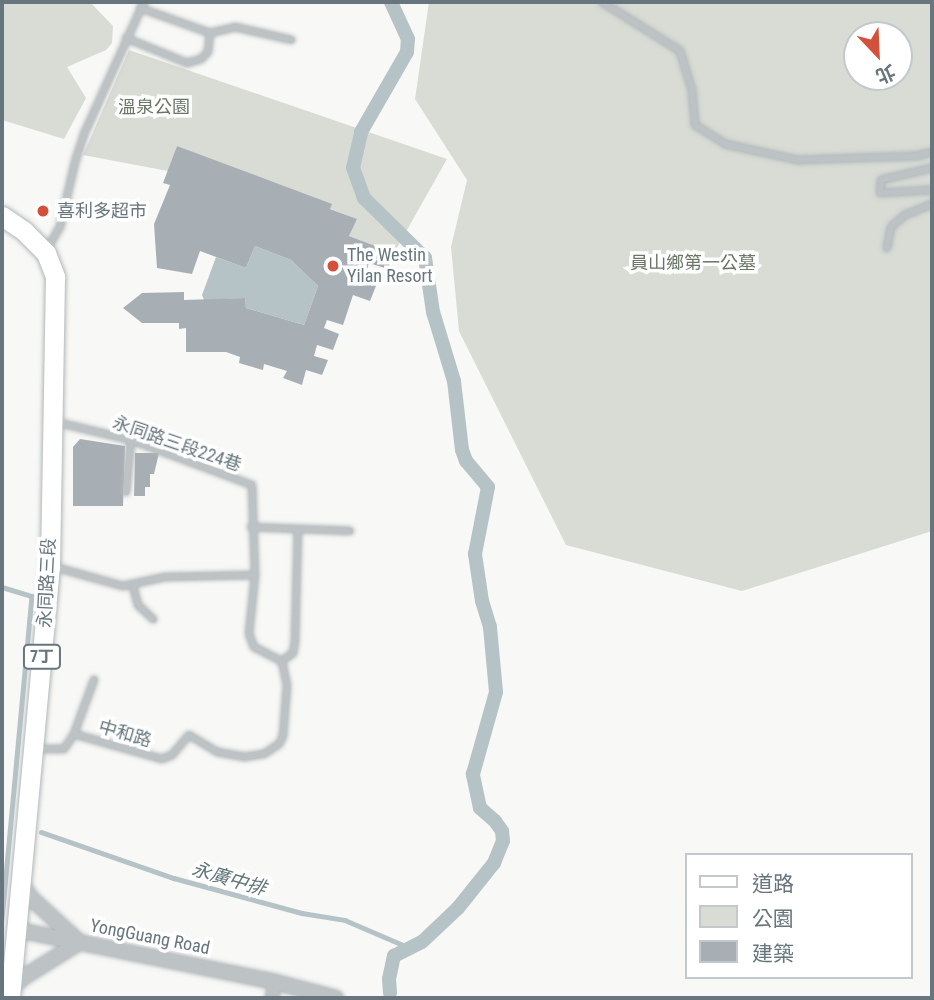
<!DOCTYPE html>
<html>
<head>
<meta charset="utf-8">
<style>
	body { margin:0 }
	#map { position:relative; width:934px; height:1000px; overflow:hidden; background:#f8f8f6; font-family:"Roboto Condensed","Noto Sans TC",sans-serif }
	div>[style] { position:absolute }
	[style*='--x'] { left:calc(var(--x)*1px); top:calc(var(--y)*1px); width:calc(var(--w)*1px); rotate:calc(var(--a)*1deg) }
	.green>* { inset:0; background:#d8dcd5 }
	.water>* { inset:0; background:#b6c3c6 }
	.stream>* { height:4.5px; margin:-2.25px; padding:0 2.25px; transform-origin:2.25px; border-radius:2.25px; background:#b6c3c6 }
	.canal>* { height:14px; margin:-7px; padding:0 7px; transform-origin:7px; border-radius:7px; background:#b6c3c6 }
	.building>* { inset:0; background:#a8afb4 }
	.roads { filter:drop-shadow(0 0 2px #b1b7ba) drop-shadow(0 0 2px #b1b7ba) }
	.service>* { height:6px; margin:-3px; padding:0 3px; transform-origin:3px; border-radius:3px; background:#bdc2c5 }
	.minor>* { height:12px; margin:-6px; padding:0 6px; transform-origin:6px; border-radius:6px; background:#bdc2c5 }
	.tertiary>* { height:14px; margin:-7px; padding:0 7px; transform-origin:7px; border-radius:7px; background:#bdc2c5 }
	.primary>* { height:19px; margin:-9.5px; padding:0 9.5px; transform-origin:9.5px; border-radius:9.5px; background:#fff }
	.dots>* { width:19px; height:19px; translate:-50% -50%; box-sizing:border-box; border:4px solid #fff; border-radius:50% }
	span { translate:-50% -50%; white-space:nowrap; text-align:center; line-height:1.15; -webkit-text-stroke:7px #fff; paint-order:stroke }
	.shield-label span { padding:2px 5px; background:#fff; border:2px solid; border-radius:5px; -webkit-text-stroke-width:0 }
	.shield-label { font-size:16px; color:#66757e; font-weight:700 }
	.park-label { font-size:18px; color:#697664 }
	.poi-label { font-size:18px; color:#66757e }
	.left { translate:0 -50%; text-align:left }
	.street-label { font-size:18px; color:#66757e }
	.water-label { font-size:19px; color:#607478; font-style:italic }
	.frame { position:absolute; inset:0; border:4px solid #66757e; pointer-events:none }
	.legend { position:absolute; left:685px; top:853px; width:228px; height:126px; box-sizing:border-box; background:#fff; border:2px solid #c2c8cb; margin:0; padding:9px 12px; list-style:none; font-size:21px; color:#66757e }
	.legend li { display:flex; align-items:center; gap:14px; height:35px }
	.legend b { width:35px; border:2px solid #c2c8cb }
	.north { position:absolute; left:843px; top:21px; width:70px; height:70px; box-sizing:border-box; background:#fff; border:2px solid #c2c8cb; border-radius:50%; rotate:157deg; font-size:19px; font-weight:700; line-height:28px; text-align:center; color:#66757e }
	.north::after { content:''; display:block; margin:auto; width:24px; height:32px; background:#d3513a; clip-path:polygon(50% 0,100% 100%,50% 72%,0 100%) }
</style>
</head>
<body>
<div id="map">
	<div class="green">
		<div style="clip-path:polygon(2px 2px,90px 2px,113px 26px,112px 43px,106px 50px,67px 67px,86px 98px,64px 139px,2px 120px)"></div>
		<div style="clip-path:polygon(evenodd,429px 2px,932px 2px,932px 531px,742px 591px,566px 545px,459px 331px,451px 247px,467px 180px,415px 99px,429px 2px,857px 35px,899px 35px,899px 77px,857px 77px,857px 35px)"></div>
		<div style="clip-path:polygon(129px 50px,447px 159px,394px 253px,349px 236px,356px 219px,177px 146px,168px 171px,83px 155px)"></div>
	</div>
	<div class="water">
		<div style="clip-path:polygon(255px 246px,291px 260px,318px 286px,304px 325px,246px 308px,245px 298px,204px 300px,202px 295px,216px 257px,246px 268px)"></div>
	</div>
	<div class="stream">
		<div style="--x:2;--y:587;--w:31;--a:17"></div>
		<div style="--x:32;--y:596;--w:326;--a:95.3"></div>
		<div style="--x:41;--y:832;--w:141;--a:19.1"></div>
		<div style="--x:174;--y:878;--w:133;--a:15.3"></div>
		<div style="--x:302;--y:913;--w:44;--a:9.2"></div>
		<div style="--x:345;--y:920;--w:71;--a:23.3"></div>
	</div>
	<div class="canal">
		<div style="--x:390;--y:993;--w:14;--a:-94"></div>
		<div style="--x:389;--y:979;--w:24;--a:-78"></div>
		<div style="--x:394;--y:956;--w:31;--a:-27"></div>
		<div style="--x:422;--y:942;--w:50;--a:-43.4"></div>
		<div style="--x:458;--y:908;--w:58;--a:-51.3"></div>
		<div style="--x:494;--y:863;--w:24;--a:-68"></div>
		<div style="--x:503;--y:841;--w:10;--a:-96"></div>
		<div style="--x:502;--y:831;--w:12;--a:-125"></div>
		<div style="--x:495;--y:821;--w:20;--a:-139"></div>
		<div style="--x:480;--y:808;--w:35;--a:-102"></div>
		<div style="--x:473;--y:774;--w:85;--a:-74.3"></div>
		<div style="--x:496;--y:692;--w:65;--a:-95.3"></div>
		<div style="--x:490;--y:627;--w:27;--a:-107"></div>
		<div style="--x:482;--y:601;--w:48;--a:-98.5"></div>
		<div style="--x:475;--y:554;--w:68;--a:-79"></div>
		<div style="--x:488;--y:487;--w:34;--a:-130"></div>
		<div style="--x:466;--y:461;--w:12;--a:-110"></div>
		<div style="--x:462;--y:450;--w:69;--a:-96.6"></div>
		<div style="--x:454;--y:381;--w:72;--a:-106.9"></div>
		<div style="--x:433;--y:312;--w:55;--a:-98.4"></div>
		<div style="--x:425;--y:258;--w:86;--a:-135.5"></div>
		<div style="--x:364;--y:198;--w:32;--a:-110"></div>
		<div style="--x:353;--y:168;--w:37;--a:-77"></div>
		<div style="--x:361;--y:132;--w:92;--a:-60.1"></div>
		<div style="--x:407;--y:52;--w:13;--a:-86"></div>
		<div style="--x:408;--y:39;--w:41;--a:-114.7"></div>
	</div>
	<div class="building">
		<div style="clip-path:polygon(177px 146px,332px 204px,330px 209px,357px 219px,349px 236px,394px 253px,388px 269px,369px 263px,365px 275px,378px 281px,370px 301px,353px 295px,343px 325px,327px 320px,324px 328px,339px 334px,333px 350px,317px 345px,314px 356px,328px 360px,322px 375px,306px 370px,302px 385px,283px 378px,287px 371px,264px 364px,263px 370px,239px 363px,240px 357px,226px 352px,186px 352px,186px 328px,179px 329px,179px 323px,142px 323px,123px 308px,142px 293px,184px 292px,184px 300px,245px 298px,246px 308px,304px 325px,318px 286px,291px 260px,255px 246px,246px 268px,200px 251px,192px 274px,157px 268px,154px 224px,170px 185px,163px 183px)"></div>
		<div style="clip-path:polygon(80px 439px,125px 446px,123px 506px,73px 506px,73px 447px)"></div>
		<div style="clip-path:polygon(135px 453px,159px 453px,154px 474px,150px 474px,150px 487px,145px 487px,145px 496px,134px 496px)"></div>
	</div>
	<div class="roads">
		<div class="service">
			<div style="--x:602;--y:2;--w:92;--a:32.1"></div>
			<div style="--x:680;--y:51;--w:41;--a:72.9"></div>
			<div style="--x:692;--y:90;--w:35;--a:85"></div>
			<div style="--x:695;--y:125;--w:36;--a:32"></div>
			<div style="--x:725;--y:144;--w:75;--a:12.4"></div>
			<div style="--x:798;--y:160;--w:118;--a:-1.9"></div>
			<div style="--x:916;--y:156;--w:16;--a:-14"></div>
			<div style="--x:140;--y:8;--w:74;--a:19.7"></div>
			<div style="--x:210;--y:33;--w:26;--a:-13"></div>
			<div style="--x:235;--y:27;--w:58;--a:12.8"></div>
			<div style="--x:126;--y:38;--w:66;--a:22.3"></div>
			<div style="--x:187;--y:63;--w:15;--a:-16"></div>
			<div style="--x:201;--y:59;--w:10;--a:-45"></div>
			<div style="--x:208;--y:52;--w:19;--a:-84"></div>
			<div style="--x:932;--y:168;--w:52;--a:166.8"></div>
			<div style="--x:881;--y:180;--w:13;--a:94"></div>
			<div style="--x:880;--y:193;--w:52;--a:-3.3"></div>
			<div style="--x:887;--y:248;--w:21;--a:-79"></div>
			<div style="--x:891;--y:227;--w:18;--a:-41"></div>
			<div style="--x:905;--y:215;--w:29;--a:-22"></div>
			<div style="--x:46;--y:251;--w:28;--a:-60"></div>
			<div style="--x:60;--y:227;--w:67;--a:-77"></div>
			<div style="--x:75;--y:162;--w:32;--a:-72"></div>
			<div style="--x:85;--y:132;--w:143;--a:-65.6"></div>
			<div style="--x:56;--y:422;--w:77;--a:13.5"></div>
			<div style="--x:131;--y:440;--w:129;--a:20.4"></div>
			<div style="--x:252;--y:485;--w:90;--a:88.1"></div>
			<div style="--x:255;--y:575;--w:59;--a:95.8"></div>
			<div style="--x:249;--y:634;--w:14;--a:69"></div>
			<div style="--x:254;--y:647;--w:31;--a:27"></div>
			<div style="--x:126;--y:492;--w:52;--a:-84.5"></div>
			<div style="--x:251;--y:527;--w:99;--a:2.3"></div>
			<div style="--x:51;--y:566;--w:75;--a:15.5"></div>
			<div style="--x:123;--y:586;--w:43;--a:-12.1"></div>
			<div style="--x:165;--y:577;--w:90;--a:-1.3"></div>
			<div style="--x:133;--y:586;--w:20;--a:75"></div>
			<div style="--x:138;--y:605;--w:21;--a:43"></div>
			<div style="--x:282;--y:661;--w:14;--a:-36"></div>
			<div style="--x:293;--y:653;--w:11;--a:-80"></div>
			<div style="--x:295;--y:642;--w:113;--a:-88.5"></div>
			<div style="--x:74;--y:734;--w:58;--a:-69.7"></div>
			<div style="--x:37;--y:749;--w:27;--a:0"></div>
			<div style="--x:64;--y:749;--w:18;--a:-56"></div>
			<div style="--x:74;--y:734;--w:91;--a:15.9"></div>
			<div style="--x:162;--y:759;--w:11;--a:-22"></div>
			<div style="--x:172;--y:755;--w:26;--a:-50"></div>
			<div style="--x:189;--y:735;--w:33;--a:31"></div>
			<div style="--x:217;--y:752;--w:27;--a:10"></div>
			<div style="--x:244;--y:757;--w:20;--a:-9"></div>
			<div style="--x:264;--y:754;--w:18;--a:-34"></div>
			<div style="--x:279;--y:744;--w:9;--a:-63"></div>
			<div style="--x:283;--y:736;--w:51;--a:-85.5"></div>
			<div style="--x:287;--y:685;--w:25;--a:-102"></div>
		</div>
		<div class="minor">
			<div style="--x:272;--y:998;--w:16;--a:-79"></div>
		</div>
		<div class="tertiary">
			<div style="--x:22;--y:884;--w:17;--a:57"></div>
			<div style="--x:31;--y:898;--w:61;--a:42.3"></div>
			<div style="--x:18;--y:930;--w:258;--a:11.4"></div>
			<div style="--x:271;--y:981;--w:67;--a:14.7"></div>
			<div style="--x:11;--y:989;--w:18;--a:-43"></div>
			<div style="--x:24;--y:977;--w:66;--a:-32"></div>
		</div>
		<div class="primary">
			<div style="--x:2;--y:216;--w:27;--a:34"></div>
			<div style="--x:24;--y:231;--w:31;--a:45"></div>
			<div style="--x:46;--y:253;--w:26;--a:69"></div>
			<div style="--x:55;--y:277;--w:289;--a:91"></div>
			<div style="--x:50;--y:566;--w:434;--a:95.3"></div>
		</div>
	</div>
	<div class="dots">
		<div style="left:43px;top:211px;background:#d3513a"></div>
		<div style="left:333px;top:266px;background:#d3513a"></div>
	</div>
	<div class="shield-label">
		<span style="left:42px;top:657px">7丁</span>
	</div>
	<div class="park-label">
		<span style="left:154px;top:107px">溫泉公園</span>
		<span style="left:693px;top:263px">員山鄉第一公墓</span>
	</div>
	<div class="poi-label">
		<span class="left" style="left:57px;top:211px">喜利多超市</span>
		<span class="left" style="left:347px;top:266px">The Westin<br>Yilan Resort</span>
	</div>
	<div class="street-label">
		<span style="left:177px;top:444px;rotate:19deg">永同路三段224巷</span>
		<span style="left:47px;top:583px;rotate:-87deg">永同路三段</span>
		<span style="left:125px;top:734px;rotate:16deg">中和路</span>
		<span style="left:150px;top:937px;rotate:11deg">YongGuang Road</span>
	</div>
	<div class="water-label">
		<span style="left:229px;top:879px;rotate:16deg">永廣中排</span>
	</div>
	<div class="frame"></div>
	<ul class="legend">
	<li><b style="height:9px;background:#fff"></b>道路</li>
	<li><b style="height:19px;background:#d8dcd5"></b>公園</li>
	<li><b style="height:19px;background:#a8afb4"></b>建築</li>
	</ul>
	<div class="north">北</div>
</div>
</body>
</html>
